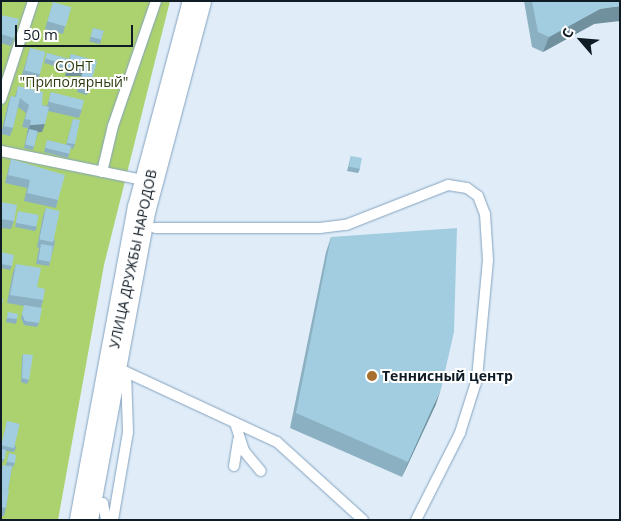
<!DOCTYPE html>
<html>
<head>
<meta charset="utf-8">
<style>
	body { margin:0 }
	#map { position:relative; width:621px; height:521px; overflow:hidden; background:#e0edf9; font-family:"Open Sans",sans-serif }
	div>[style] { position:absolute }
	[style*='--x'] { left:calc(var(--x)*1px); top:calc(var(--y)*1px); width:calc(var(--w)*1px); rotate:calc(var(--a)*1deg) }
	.green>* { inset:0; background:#acd26f }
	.roads { filter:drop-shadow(0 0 1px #84a2be) drop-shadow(0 0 1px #84a2be) }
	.lane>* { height:10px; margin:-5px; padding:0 5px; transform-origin:5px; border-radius:5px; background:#fff }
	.secondary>* { height:28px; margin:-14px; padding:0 14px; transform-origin:14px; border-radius:14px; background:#fff }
	.wall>* { inset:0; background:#8bb0c1; transform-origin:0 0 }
	.shaded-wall>* { inset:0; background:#71909d }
	.building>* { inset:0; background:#a2cde0; transform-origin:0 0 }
	.dots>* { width:14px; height:14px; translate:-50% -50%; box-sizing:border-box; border:2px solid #fff; border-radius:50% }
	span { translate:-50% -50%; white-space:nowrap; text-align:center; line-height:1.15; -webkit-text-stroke:4px #fff; paint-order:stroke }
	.park-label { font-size:14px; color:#2b3b0f }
	.street-label { font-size:14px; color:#0f1b25 }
	.poi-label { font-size:14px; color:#0f1b25; font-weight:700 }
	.left { translate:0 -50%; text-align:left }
	.frame { position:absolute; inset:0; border:2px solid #0f1b25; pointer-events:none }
	.north { position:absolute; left:556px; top:15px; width:50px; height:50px; -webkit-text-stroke:4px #fff; paint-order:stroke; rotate:297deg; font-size:14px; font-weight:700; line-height:20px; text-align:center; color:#0f1b25 }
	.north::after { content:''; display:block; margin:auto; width:18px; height:22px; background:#0f1b25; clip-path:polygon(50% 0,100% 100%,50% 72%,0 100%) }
	.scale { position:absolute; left:15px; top:25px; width:118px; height:22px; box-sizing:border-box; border:2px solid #0f1b25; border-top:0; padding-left:6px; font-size:15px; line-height:18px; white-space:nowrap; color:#0f1b25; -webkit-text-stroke:4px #fff; paint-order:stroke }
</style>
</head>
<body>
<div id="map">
	<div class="green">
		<div style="clip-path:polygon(1px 1px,170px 1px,104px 265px,58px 520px,1px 520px)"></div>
	</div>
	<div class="roads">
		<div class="lane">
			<div style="--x:1;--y:99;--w:103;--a:-71.9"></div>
			<div style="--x:1;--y:151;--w:149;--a:11.6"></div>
			<div style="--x:102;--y:172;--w:47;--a:-76.6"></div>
			<div style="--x:113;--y:126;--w:132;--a:-71"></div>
			<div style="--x:155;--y:228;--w:165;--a:0"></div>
			<div style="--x:320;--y:228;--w:26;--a:-7"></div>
			<div style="--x:346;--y:225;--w:110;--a:-21.4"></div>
			<div style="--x:448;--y:185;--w:19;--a:9"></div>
			<div style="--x:467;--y:188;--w:14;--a:36"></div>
			<div style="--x:478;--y:196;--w:19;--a:69"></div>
			<div style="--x:485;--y:214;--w:46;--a:86.3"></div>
			<div style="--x:488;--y:260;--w:120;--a:95.3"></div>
			<div style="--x:477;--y:379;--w:57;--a:107.5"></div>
			<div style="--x:460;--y:433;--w:97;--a:116.8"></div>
			<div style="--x:235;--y:423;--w:29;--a:72"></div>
			<div style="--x:244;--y:451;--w:26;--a:50"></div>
			<div style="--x:234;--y:466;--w:26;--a:-81"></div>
			<div style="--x:103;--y:503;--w:17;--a:80"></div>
			<div style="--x:113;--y:520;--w:89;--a:-80.3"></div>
			<div style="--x:128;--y:432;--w:60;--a:-91.9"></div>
			<div style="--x:126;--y:372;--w:166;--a:24.9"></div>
			<div style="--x:277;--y:442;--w:116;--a:42.2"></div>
		</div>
		<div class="secondary">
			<div style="--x:84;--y:520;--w:317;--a:-79.5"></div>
			<div style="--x:142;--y:208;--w:214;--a:-75.1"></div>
		</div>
	</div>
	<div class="wall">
		<div style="clip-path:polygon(524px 1px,620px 1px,594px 24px,543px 52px,532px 47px)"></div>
		<div style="clip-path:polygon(53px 2px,65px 26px,63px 34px,45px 29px)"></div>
		<div style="clip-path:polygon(1px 15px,14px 38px,11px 46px,1px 43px)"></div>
		<div style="left:93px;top:28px;width:11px;height:14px;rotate:15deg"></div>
		<div style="clip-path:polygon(30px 48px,40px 74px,37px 82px,21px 78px)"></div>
		<div style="clip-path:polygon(47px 53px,69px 59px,71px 54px,97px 61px,87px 95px,77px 92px,81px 76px,65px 76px,67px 67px,66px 69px,44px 63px)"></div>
		<div style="clip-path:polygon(18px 86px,42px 105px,47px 106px,51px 92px,82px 110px,79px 118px,48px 111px,42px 132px,38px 132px,33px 150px,24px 148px,28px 128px,22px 127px,26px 113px,18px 107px,13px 128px,10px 136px,1px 134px,8px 104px,11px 96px,15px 97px)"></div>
		<div style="clip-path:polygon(73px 119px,75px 144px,73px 149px,71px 148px,68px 158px,44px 152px,47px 140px,66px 145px)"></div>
		<div style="clip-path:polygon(351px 156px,360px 169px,358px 173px,347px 171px)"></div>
		<div style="clip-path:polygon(11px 159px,58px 200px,56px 208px,24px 201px,27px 188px,5px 183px)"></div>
		<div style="clip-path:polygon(1px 202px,14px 221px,11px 229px,1px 228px)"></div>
		<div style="clip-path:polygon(46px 208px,55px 242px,49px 266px,36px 264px,39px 248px,37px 247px,43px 216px)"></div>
		<div style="clip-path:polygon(18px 211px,37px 227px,35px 231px,15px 227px)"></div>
		<div style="clip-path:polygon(331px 237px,436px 404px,402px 477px,290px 428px,326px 252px)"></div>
		<div style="clip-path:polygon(1px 252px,12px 266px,10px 270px,1px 268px)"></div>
		<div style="clip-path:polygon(16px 264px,37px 287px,43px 300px,41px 308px,39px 323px,37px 327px,24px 325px,21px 318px,24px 306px,7px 303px,13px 272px)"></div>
		<div style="clip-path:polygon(8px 312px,17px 319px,16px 324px,6px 322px)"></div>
		<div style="clip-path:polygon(23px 354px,29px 380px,27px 384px,21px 382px,22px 358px)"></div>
		<div style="clip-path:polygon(7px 421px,16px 448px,14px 452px,6px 451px,3px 463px,1px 463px,1px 449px)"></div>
		<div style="clip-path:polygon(9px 453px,15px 463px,13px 467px,12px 467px,8px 490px,6px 508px,4px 516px,1px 516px,1px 471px,3px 465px,6px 465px)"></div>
	</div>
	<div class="shaded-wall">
		<div style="clip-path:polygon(620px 6px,620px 21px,594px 24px,543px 52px,549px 37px,600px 9px)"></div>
		<div style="clip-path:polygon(68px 68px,84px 68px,81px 76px,65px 76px)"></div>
		<div style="clip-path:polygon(45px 124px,42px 132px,28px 133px,29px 129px,27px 133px,30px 125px)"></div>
		<div style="clip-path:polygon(441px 389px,436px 404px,402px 477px,408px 462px)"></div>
	</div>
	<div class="building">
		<div style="clip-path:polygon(532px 1px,620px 1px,620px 6px,600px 9px,549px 37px,538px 32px)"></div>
		<div style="left:53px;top:2px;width:19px;height:20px;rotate:16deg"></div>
		<div style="clip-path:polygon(1px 15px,19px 19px,14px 38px,1px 34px)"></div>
		<div style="left:93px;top:28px;width:11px;height:9px;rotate:15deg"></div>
		<div style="left:30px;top:48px;width:16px;height:23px;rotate:14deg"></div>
		<div style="left:47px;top:53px;width:23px;height:6px;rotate:15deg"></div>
		<div style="clip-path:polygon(71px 54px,97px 61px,90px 87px,80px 84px,84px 68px,68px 68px)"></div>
		<div style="clip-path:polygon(18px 86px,43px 92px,42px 105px,49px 107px,45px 124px,30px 125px,31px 120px,25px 119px,29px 105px,20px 98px,13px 128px,4px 126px,11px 96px,16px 97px)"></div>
		<div style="left:51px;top:92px;width:34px;height:10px;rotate:14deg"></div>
		<div style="clip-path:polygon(73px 119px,80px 120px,75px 144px,67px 143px)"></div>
		<div style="left:29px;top:129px;width:9px;height:16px;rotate:13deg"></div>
		<div style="left:47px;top:140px;width:25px;height:8px;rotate:14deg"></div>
		<div style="left:351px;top:156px;width:11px;height:11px;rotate:10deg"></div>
		<div style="clip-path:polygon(11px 159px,65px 175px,58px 200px,27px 193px,30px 180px,8px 175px)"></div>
		<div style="clip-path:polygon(1px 202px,17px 205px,14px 221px,1px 219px)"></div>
		<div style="left:46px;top:208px;width:14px;height:32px;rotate:12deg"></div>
		<div style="left:18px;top:211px;width:21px;height:12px;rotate:11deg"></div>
		<div style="clip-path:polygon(457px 228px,454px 332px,441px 389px,408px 462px,296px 413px,331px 237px)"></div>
		<div style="left:41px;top:244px;width:12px;height:16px;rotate:9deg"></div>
		<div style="clip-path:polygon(1px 252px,14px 255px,12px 266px,1px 264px)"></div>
		<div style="clip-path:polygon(16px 264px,41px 268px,37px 287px,45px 289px,43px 300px,10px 295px)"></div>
		<div style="clip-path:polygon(1px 298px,3px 299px,1px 309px)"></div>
		<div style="clip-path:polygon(24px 305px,42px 308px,39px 323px,25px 321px,22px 314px)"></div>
		<div style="clip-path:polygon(8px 312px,18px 314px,17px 319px,7px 318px)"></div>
		<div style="clip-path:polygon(23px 354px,33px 355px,29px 380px,22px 378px)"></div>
		<div style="left:7px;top:421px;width:13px;height:25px;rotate:13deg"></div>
		<div style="clip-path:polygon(1px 449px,6px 450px,5px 459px,1px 459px)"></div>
		<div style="clip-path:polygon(9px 453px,16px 455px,15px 463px,7px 462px)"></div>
		<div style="clip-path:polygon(3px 465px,12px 466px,8px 490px,1px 489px,1px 476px)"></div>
		<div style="clip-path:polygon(1px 489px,9px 490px,6px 508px,1px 507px)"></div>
	</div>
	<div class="dots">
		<div style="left:372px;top:376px;background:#a86f2e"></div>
	</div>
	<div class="park-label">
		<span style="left:74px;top:74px">СОНТ<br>"Приполярный"</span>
	</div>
	<div class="street-label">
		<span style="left:133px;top:259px;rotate:-78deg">УЛИЦА ДРУЖБЫ НАРОДОВ</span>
	</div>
	<div class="poi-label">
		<span class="left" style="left:382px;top:376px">Теннисный центр</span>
	</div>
	<div class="frame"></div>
	<div class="north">С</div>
	<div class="scale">50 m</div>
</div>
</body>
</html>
